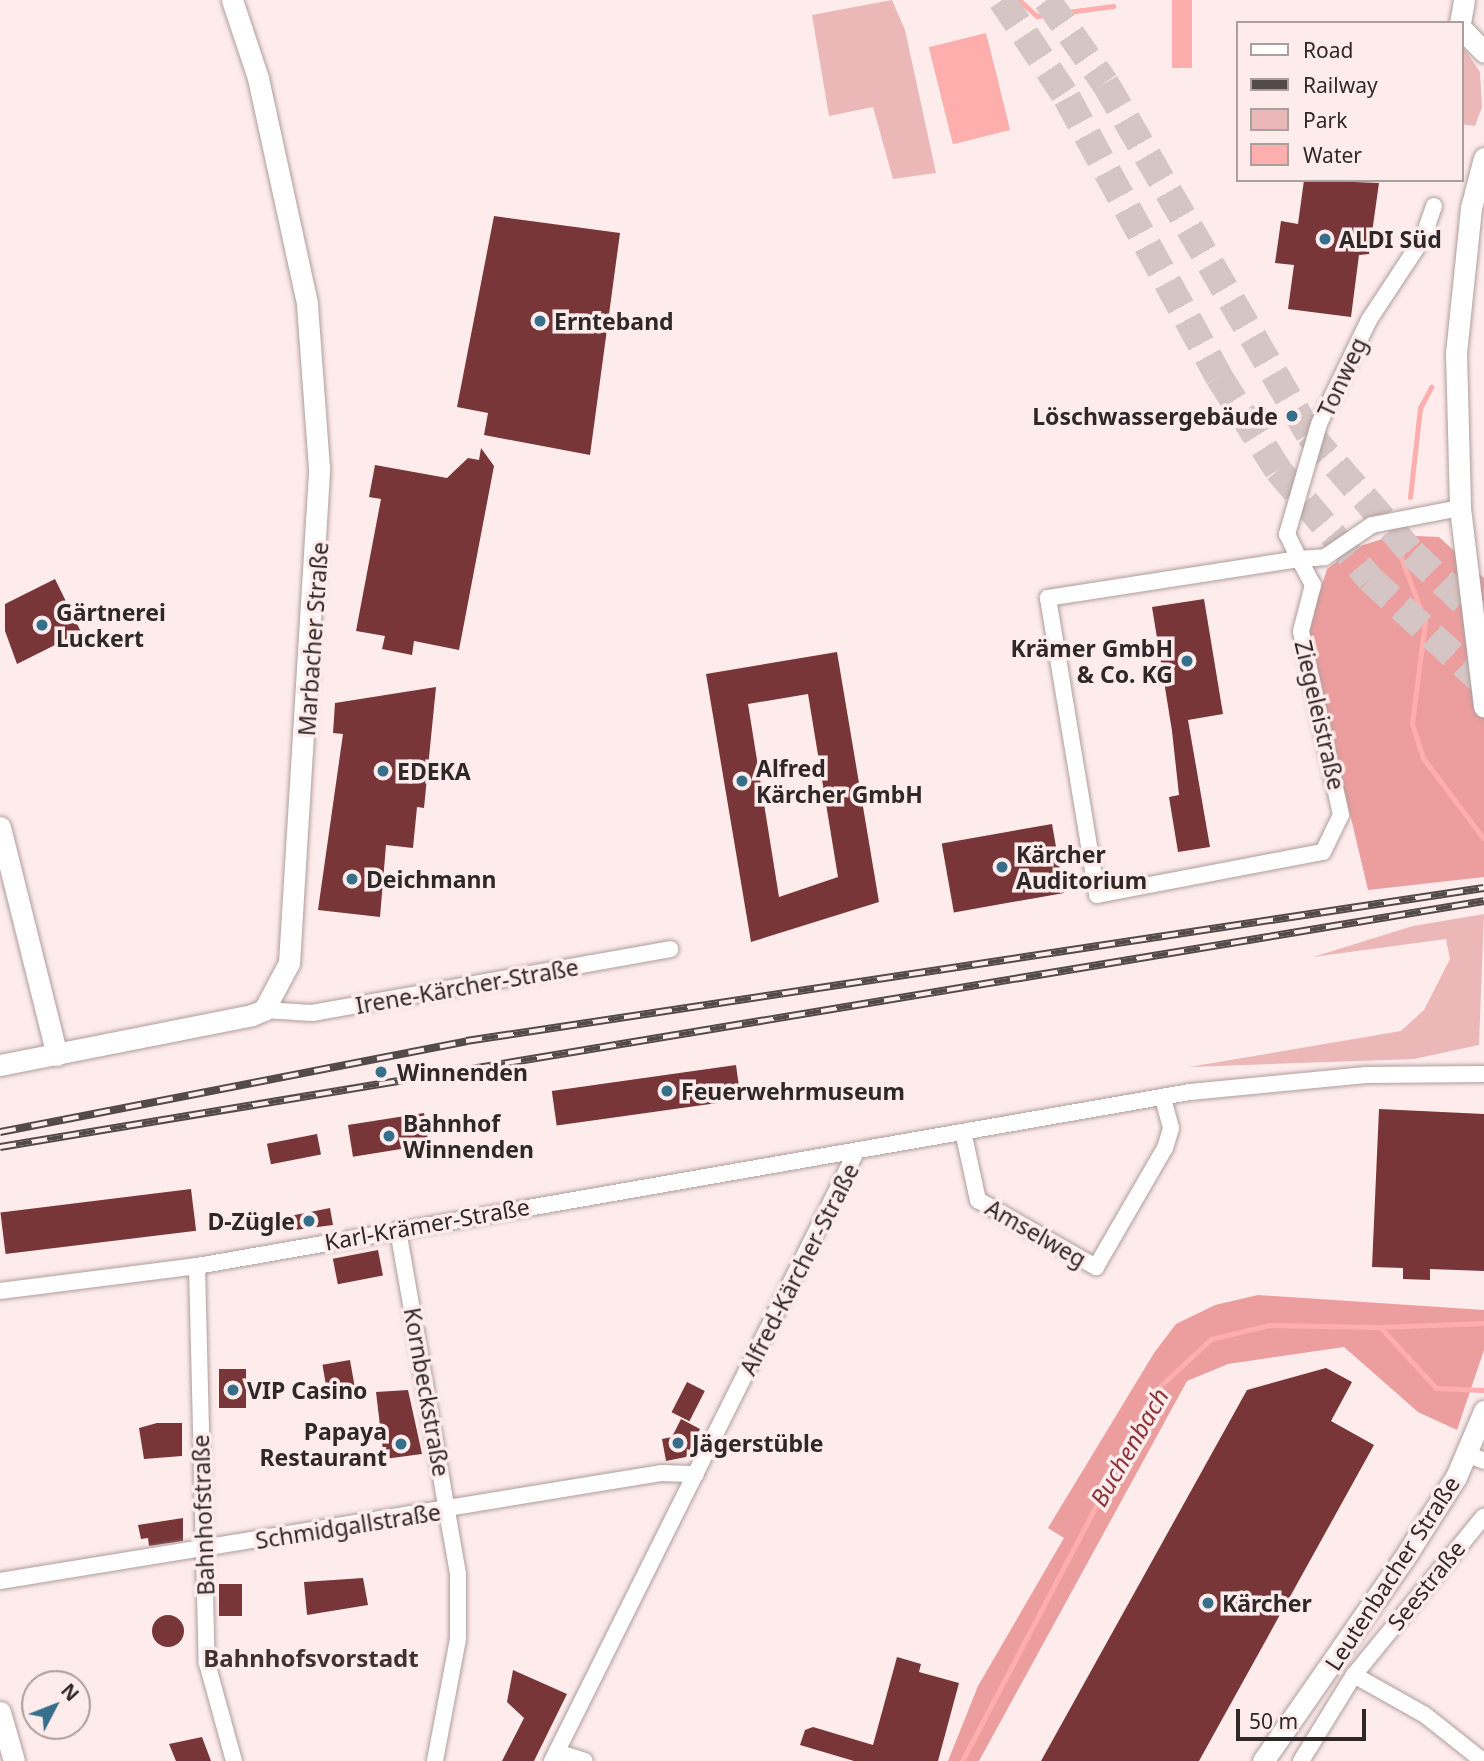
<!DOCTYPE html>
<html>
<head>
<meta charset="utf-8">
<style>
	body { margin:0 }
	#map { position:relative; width:1484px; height:1761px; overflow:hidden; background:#feecec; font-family:"Noto Sans",sans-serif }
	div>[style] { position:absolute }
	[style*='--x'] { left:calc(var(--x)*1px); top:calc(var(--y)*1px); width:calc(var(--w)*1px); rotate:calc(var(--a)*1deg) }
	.green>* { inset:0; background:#ebb8b7 }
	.forest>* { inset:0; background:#ec9e9e }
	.water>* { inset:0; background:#fdaead; transform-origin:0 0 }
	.stream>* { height:5px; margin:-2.5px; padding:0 2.5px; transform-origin:2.5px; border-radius:2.5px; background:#fdaead }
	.building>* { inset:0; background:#783638; transform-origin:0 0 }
	.round { border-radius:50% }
	.highway-tunnel>* { height:28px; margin-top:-14px; transform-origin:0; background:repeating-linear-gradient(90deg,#d5c5c5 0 28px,transparent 0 42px) }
	.roads { filter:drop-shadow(0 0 2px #ae9d9d) drop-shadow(0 0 2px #ae9d9d) }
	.street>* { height:16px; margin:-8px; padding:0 8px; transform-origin:8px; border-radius:8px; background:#fff }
	.secondary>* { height:21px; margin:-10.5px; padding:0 10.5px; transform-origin:10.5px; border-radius:10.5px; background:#fff }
	.rail>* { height:8px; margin-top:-4px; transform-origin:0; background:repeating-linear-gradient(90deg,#feecec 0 16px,#534a4a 0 32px); box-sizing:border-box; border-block:2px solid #534a4a }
	.dots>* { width:19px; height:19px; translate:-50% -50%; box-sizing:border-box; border:4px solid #feecec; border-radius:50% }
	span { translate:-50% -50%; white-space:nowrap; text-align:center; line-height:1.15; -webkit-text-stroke:7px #feecec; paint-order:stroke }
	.poi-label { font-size:23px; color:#2f2828; font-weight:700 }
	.left { translate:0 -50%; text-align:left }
	.right { translate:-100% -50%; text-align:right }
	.street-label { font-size:23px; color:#2f2828 }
	.water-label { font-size:24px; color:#8d3338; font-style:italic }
	.neighbourhood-label { font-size:24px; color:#3f3231; font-weight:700 }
	.legend { position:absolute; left:1236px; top:21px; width:228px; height:161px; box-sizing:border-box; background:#feecec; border:2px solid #ab9e9e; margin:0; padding:9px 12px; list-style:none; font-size:21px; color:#2f2828 }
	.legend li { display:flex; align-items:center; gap:14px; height:35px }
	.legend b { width:35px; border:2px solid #ab9e9e }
	.north { position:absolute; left:21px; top:1670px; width:70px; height:70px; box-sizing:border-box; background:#feecec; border:2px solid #ab9e9e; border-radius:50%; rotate:48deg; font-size:19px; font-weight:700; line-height:28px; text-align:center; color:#2f2828 }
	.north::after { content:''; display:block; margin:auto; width:24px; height:32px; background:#366f89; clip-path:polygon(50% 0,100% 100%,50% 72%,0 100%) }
	.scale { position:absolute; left:1236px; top:1709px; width:130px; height:32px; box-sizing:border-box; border:4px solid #2f2828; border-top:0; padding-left:9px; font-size:21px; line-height:24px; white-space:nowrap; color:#2f2828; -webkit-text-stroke:5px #feecec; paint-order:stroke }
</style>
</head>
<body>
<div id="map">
	<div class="green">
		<div style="clip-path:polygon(892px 0,905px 30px,936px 173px,893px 179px,873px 107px,829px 116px,812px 15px)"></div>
		<div style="clip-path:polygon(1461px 44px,1480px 72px,1482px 107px,1475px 126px,1461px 124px)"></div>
		<div style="clip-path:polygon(1484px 914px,1479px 1045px,1414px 1059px,1189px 1067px,1401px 1031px,1424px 1010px,1450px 959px,1446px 939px,1313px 957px,1413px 926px)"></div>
	</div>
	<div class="forest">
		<div style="clip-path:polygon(1395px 535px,1439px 537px,1484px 578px,1484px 877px,1368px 890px,1307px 632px,1327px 569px,1357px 547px)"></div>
		<div style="clip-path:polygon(1258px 1295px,1484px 1310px,1484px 1350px,1457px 1430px,1418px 1412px,1344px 1347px,1228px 1364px,1187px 1381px,979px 1761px,948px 1761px,978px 1686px,1064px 1538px,1048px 1528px,1154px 1353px,1176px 1324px,1215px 1305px)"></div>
	</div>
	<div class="water">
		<div style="left:1172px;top:0;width:20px;height:68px"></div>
		<div style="left:986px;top:33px;width:100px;height:59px;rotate:76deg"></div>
	</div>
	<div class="stream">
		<div style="--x:1019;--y:0;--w:24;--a:42"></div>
		<div style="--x:1037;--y:16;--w:77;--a:-7.5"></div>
		<div style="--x:1410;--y:497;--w:90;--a:-83.6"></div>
		<div style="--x:1420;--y:408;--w:24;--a:-62"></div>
		<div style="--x:1395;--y:541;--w:86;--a:69.7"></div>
		<div style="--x:1425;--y:622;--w:103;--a:97.3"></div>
		<div style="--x:1412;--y:724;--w:36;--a:72"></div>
		<div style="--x:1423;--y:758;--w:101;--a:53"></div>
		<div style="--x:1380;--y:1327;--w:104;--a:-2.2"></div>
		<div style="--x:962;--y:1761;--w:421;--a:-62.3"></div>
		<div style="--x:1158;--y:1388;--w:72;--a:-42.8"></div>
		<div style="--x:1211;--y:1339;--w:60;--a:-13.6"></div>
		<div style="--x:1269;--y:1325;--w:111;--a:1"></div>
		<div style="--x:1380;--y:1327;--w:83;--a:47.4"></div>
		<div style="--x:1436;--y:1388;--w:48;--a:2.4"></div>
	</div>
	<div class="building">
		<div style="clip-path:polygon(1304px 180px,1379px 183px,1369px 254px,1359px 255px,1351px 317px,1288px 309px,1294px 265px,1275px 263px,1281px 221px,1298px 224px)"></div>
		<div style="clip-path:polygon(494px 216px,620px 233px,590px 455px,484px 435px,488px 413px,457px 407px)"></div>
		<div style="clip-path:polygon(481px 448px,494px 466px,459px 650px,414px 641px,412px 655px,382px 649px,385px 636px,356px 631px,381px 499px,369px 497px,375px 465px,447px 478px,468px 458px,479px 460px)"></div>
		<div style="clip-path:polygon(55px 579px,81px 632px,17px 664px,5px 631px,5px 604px)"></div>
		<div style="clip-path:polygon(1204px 599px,1223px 714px,1188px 720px,1210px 847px,1178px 852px,1169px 797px,1179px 795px,1172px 731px,1152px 607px)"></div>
		<div style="clip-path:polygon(evenodd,837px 652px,879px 902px,751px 942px,706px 674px,837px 652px,808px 694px,838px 877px,779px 897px,748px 704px,808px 694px)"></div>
		<div style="clip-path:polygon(436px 687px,424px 808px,417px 807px,413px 848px,386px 845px,380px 917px,318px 910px,343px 734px,333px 733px,335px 703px)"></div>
		<div style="left:1052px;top:824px;width:70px;height:112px;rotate:80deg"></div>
		<div style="left:736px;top:1065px;width:35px;height:186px;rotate:82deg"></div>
		<div style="clip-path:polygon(1379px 1109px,1484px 1114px,1484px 1271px,1430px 1269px,1430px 1280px,1403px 1279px,1403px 1268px,1372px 1267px)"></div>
		<div style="left:424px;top:1113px;width:32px;height:77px;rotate:81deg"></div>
		<div style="left:317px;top:1134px;width:21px;height:51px;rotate:79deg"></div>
		<div style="left:191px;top:1189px;width:42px;height:192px;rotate:83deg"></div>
		<div style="clip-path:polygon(330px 1208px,333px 1225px,287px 1231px,285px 1217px)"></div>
		<div style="left:378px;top:1250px;width:26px;height:46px;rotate:79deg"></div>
		<div style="left:350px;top:1360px;width:28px;height:28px;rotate:80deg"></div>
		<div style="clip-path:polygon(1326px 1368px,1352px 1382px,1331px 1421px,1374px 1445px,1199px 1761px,1041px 1761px,1247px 1390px)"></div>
		<div style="left:219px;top:1369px;width:27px;height:39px"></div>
		<div style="left:687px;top:1382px;width:20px;height:34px;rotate:27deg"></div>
		<div style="clip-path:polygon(408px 1390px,422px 1454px,384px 1459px,376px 1392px)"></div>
		<div style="clip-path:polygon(681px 1419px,700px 1429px,686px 1457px,666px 1461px,662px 1439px,672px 1437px)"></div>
		<div style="clip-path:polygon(157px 1423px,182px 1423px,182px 1456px,144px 1459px,139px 1428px)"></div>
		<div style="clip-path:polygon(183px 1518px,183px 1541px,149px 1546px,148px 1538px,141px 1539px,138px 1525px)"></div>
		<div style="clip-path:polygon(363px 1578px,368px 1605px,307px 1615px,304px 1582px)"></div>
		<div style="left:219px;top:1584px;width:23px;height:32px"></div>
		<div class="round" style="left:152px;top:1615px;width:32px;height:32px"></div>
		<div style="clip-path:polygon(897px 1657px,921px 1664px,919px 1672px,959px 1683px,938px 1761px,854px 1761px,800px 1745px,805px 1730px,813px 1727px,873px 1745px)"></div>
		<div style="clip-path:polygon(513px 1670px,567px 1694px,534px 1761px,502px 1761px,524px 1718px,507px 1702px)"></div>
		<div style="clip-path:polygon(202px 1737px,211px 1761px,176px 1761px,169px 1744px)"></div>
	</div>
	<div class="highway-tunnel">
		<div style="--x:1002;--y:0;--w:118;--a:56.4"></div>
		<div style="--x:1067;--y:98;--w:318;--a:61.4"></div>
		<div style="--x:1219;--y:377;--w:110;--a:57.6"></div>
		<div style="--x:1278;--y:470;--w:143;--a:49.8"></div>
		<div style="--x:1370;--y:579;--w:154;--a:42.4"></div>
		<div style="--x:1047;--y:0;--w:101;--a:55.1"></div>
		<div style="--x:1105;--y:83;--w:406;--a:59.8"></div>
		<div style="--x:1309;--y:434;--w:157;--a:49.1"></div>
		<div style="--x:1412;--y:553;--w:99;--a:43.4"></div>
	</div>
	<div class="roads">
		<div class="street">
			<div style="--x:1434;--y:206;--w:34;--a:109"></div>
			<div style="--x:1423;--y:238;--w:98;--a:123.4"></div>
			<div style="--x:1369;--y:320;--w:115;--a:115.7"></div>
			<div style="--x:1319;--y:424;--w:115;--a:106.2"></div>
			<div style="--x:1287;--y:534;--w:28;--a:64"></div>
			<div style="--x:1299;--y:559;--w:254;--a:171.2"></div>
			<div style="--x:1048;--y:598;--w:301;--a:80.6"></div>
			<div style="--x:1097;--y:895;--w:230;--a:-10.8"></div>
			<div style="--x:1323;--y:852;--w:41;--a:-64.1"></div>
			<div style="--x:1341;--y:815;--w:188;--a:-102.3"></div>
			<div style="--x:1301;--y:631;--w:48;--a:-75.4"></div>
			<div style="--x:1313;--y:585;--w:30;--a:-118"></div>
			<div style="--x:1299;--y:559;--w:26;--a:-4"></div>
			<div style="--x:1325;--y:557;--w:57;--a:-34.2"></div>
			<div style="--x:1372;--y:525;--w:90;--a:-10.9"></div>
			<div style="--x:264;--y:1010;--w:48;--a:3.6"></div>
			<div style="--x:312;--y:1013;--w:364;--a:-10.1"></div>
			<div style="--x:964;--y:1136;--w:66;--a:77.7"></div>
			<div style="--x:978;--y:1200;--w:136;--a:29.6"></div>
			<div style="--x:1096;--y:1267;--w:138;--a:-59.9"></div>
			<div style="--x:1165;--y:1148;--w:21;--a:-73"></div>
			<div style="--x:1171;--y:1128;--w:31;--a:-105"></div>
			<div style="--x:398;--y:1230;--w:350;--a:80.1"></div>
			<div style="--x:458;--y:1575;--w:64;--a:90"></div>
			<div style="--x:458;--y:1639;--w:124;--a:100.7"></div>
			<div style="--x:197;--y:1266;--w:397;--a:88.6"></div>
			<div style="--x:207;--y:1663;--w:102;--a:74.6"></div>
			<div style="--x:0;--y:1291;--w:199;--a:-7.2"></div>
			<div style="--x:197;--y:1266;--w:1008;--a:-9.94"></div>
			<div style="--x:1190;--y:1092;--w:177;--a:-5.5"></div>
			<div style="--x:1366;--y:1075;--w:118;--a:-0.5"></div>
			<div style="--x:1467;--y:1454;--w:18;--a:22"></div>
			<div style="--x:0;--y:1581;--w:671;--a:-9.27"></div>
			<div style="--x:662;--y:1473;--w:34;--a:2"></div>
			<div style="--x:1354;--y:1675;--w:81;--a:29.4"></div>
			<div style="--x:1425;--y:1715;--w:74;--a:38.4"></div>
			<div style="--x:557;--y:1752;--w:29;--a:18"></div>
			<div style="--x:552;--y:1761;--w:676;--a:-63.47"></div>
			<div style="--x:1301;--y:1761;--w:101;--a:-58.4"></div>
			<div style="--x:1354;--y:1675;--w:205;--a:-50.7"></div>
		</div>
		<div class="secondary">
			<div style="--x:1460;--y:23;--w:23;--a:-80"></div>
			<div style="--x:1461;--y:28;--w:33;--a:46"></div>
			<div style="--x:1484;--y:158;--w:52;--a:104.6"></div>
			<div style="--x:1471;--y:208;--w:146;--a:95.9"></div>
			<div style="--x:1456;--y:353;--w:155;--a:88.5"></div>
			<div style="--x:1460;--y:508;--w:200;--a:83.1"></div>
			<div style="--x:0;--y:827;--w:235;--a:76"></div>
			<div style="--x:0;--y:1065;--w:257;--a:-11.2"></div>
			<div style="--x:252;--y:1015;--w:13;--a:-23"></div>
			<div style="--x:264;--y:1010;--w:53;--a:-62"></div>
			<div style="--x:289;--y:963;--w:496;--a:-86.5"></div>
			<div style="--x:319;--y:468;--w:165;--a:-94.2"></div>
			<div style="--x:307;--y:303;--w:230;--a:-102.3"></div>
			<div style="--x:258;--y:78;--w:82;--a:-108.4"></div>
			<div style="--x:0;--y:1712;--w:51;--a:74.1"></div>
			<div style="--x:1263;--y:1761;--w:254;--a:-55.2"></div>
			<div style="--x:1408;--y:1552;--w:89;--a:-57.4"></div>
			<div style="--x:1456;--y:1477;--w:72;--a:-67"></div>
		</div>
	</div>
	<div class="rail">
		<div style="--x:0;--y:1132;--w:475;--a:-11"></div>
		<div style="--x:466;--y:1041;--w:1029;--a:-8.55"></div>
		<div style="--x:0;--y:1147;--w:1504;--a:-9.41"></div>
	</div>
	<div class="dots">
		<div style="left:1325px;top:239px;background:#366f89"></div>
		<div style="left:540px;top:321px;background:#366f89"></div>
		<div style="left:1292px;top:416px;background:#366f89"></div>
		<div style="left:42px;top:625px;background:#366f89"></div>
		<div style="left:1187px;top:661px;background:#366f89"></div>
		<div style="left:383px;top:771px;background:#366f89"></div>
		<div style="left:742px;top:781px;background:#366f89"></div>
		<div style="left:1002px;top:867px;background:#366f89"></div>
		<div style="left:352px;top:879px;background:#366f89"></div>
		<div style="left:381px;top:1072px;background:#366f89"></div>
		<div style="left:667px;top:1091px;background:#366f89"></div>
		<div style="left:389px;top:1136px;background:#366f89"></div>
		<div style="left:309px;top:1221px;background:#366f89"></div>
		<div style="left:233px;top:1390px;background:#366f89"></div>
		<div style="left:678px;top:1443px;background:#366f89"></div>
		<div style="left:401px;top:1444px;background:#366f89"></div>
		<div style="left:1208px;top:1603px;background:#366f89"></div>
	</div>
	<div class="poi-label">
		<span class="left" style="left:1339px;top:239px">ALDI Süd</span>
		<span class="left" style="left:554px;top:321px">Ernteband</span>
		<span class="right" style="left:1278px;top:416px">Löschwassergebäude</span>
		<span class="left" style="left:56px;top:625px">Gärtnerei<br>Luckert</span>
		<span class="right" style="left:1173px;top:661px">Krämer GmbH<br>&amp; Co. KG</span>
		<span class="left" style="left:756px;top:781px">Alfred<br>Kärcher GmbH</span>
		<span class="left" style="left:397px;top:771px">EDEKA</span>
		<span class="left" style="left:1016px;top:867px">Kärcher<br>Auditorium</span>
		<span class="left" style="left:366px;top:879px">Deichmann</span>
		<span class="left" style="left:397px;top:1072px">Winnenden</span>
		<span class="left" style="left:681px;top:1091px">Feuerwehrmuseum</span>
		<span class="left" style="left:403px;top:1136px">Bahnhof<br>Winnenden</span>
		<span class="right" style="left:295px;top:1221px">D-Zügle</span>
		<span class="left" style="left:247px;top:1390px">VIP Casino</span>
		<span class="right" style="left:387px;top:1444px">Papaya<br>Restaurant</span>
		<span class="left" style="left:692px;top:1443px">Jägerstüble</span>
		<span class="left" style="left:1222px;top:1603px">Kärcher</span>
	</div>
	<div class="street-label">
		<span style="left:1342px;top:377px;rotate:-65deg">Tonweg</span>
		<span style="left:313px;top:639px;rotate:-86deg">Marbacher Straße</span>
		<span style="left:1320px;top:715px;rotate:77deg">Ziegeleistraße</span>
		<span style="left:467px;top:986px;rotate:-10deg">Irene-Kärcher-Straße</span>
		<span style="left:427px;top:1224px;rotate:-10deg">Karl-Krämer-Straße</span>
		<span style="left:1036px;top:1233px;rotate:30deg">Amselweg</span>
		<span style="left:799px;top:1269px;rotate:-63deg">Alfred-Kärcher-Straße</span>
		<span style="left:427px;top:1392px;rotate:80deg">Kornbeckstraße</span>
		<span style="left:203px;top:1515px;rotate:-92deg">Bahnhofstraße</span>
		<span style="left:348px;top:1526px;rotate:-9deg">Schmidgallstraße</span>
		<span style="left:1392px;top:1573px;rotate:-57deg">Leutenbacher Straße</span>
		<span style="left:1426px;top:1585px;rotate:-51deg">Seestraße</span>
	</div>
	<div class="water-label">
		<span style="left:1129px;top:1447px;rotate:-60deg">Buchenbach</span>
	</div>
	<div class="neighbourhood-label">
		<span style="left:311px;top:1658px">Bahnhofsvorstadt</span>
	</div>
	<ul class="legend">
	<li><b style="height:9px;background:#fff"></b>Road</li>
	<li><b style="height:9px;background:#534a4a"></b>Railway</li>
	<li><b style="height:19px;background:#ebb8b7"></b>Park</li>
	<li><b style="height:19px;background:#fdaead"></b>Water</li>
	</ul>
	<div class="north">N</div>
	<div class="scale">50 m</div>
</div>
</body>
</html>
